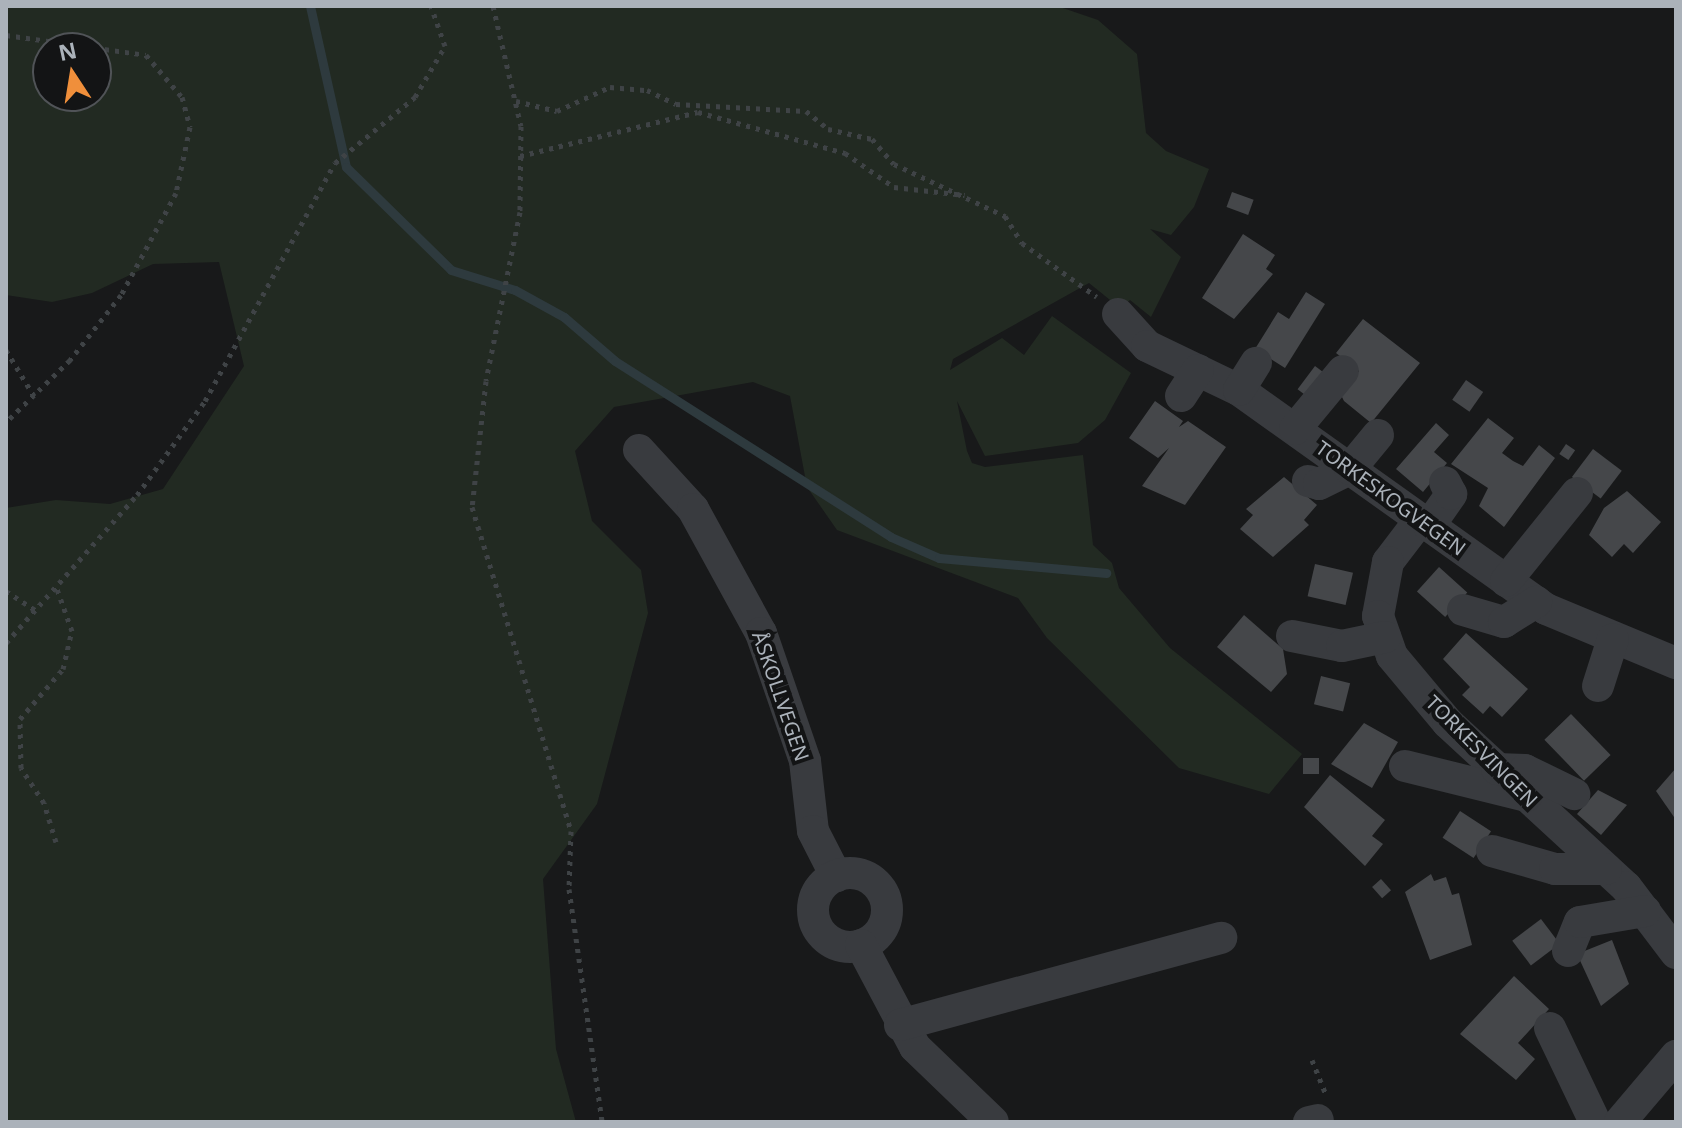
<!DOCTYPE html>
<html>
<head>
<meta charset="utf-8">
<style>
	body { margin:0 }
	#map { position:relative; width:1682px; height:1128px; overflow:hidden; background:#18191a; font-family:"Noto Sans",sans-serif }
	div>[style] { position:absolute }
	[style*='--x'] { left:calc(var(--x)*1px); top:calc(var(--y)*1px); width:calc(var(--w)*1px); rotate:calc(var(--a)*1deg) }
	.green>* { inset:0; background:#222a22 }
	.stream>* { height:9px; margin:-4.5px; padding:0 4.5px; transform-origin:4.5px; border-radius:4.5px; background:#2e3a3e }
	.building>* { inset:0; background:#45474a; transform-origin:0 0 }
	.path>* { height:5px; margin-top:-2.5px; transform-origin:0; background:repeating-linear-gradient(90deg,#3f4346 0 4px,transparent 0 10px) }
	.minor>* { height:32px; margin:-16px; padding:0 16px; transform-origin:16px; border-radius:16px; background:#393b3f }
	.minor>.ring { margin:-16px; padding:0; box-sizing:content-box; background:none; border:32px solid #393b3f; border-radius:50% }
	span { translate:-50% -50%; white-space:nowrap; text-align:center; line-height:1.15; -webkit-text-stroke:8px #131415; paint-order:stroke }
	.street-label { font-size:20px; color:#abb2ba }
	.frame { position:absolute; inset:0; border:8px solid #abb2ba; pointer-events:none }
	.north { position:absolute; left:32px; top:32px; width:80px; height:80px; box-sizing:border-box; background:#131415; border:2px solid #505357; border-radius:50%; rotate:348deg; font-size:22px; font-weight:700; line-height:32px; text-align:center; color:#abb2ba }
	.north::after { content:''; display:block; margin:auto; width:28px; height:36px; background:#f08f3b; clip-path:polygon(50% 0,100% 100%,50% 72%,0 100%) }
</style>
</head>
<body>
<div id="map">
	<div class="green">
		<div style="clip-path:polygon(evenodd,6px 6px,1057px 6px,1098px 20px,1137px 54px,1146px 133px,1166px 151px,1209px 169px,1194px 207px,1171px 235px,1150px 229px,1181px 257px,1151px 317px,1130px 300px,1120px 308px,1089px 283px,953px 359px,950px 370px,1002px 338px,1024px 355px,1052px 316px,1131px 373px,1105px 420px,1078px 443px,985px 456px,957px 401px,967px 451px,972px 463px,985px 467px,1083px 455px,1093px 545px,1112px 563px,1119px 588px,1170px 648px,1302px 754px,1269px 794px,1179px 768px,1047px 638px,1018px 598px,837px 530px,807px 487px,790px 396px,753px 382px,614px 407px,575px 451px,592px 521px,641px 570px,648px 613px,597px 804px,543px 879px,556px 1049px,576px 1122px,6px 1122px,6px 508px,56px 500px,110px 504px,163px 489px,244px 366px,219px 262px,153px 264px,92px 293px,52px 302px,6px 295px,6px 6px,48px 48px,96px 48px,96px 96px,48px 96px,48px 48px)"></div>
	</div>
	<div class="stream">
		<div style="--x:310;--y:6;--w:165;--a:77.4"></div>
		<div style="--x:346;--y:167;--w:147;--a:44.4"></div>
		<div style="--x:451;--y:270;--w:67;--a:17.4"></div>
		<div style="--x:515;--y:290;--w:56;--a:28.9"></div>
		<div style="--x:564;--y:317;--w:67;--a:40.8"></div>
		<div style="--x:615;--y:361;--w:327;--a:32.5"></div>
		<div style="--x:891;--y:537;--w:52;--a:23.6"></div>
		<div style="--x:939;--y:558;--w:168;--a:5.1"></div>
	</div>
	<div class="building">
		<div style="left:1232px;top:192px;width:23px;height:16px;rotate:20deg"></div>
		<div style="clip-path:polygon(1243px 234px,1275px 255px,1266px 269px,1273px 274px,1234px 319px,1202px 298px)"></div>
		<div style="clip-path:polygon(1306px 292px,1325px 304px,1285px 368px,1255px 349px,1278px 312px,1289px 319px)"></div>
		<div style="clip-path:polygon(1363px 319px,1420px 363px,1371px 423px,1344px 401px,1341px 395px,1359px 371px,1336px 353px)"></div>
		<div style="left:1315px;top:366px;width:15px;height:29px;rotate:37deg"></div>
		<div style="left:1466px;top:380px;width:21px;height:24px;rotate:35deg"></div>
		<div style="clip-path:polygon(1155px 401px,1183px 421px,1179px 427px,1188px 421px,1226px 447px,1185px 505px,1142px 486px,1169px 448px,1158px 458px,1129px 438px)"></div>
		<div style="clip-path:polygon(1488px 418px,1514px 438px,1502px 453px,1513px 461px,1523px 466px,1539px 445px,1555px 458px,1504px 527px,1479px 506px,1488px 488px,1451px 464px)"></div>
		<div style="clip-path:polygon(1436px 423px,1449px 435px,1434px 452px,1447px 463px,1423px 492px,1396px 469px)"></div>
		<div style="left:1566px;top:444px;width:11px;height:12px;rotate:34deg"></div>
		<div style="left:1593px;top:449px;width:36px;height:35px;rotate:37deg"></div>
		<div style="clip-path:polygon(1284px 477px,1317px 505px,1304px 520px,1309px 525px,1273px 557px,1240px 529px,1253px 515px,1246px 509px)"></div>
		<div style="clip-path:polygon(1627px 491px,1661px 522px,1633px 553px,1624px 544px,1612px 557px,1589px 535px,1604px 508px)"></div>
		<div style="left:1315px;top:564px;width:39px;height:33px;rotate:13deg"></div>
		<div style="left:1439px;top:567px;width:38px;height:33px;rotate:42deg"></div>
		<div style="clip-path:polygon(1244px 615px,1283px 649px,1287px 674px,1271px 692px,1217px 647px)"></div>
		<div style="clip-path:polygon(1466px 633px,1528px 689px,1502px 717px,1490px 706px,1483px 714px,1462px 695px,1470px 687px,1443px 659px)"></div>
		<div style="left:1321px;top:676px;width:30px;height:29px;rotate:14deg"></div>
		<div style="left:1571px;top:714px;width:57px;height:37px;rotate:46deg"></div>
		<div style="clip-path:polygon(1364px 723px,1398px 742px,1372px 788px,1331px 764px)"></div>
		<div style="left:1303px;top:758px;width:16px;height:16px"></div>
		<div style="clip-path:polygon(1676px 768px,1676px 820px,1656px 791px)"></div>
		<div style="clip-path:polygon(1330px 775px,1385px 820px,1372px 836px,1383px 844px,1365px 866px,1304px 807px)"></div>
		<div style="clip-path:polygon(1598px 790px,1627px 805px,1601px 835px,1577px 814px)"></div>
		<div style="left:1460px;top:811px;width:37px;height:32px;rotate:33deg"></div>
		<div style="clip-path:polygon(1431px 874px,1434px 881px,1446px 877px,1452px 895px,1459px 893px,1472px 945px,1430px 960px,1405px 892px)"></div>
		<div style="left:1381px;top:879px;width:15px;height:12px;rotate:48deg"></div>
		<div style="left:1541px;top:919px;width:31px;height:36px;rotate:53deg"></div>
		<div style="clip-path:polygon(1612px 940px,1629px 984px,1601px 1006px,1577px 954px)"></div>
		<div style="clip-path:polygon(1514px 976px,1549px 1009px,1518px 1043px,1535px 1059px,1516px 1080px,1460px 1034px)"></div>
	</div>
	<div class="path">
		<div style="--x:493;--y:6;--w:123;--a:76.9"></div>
		<div style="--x:521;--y:126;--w:86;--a:90.7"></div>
		<div style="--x:520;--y:212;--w:172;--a:101.4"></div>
		<div style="--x:486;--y:381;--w:127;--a:96.3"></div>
		<div style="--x:472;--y:507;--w:339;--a:73"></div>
		<div style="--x:571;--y:831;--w:58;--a:92"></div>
		<div style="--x:569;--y:889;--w:235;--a:81.9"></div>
		<div style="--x:6;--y:35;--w:141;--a:8.1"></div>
		<div style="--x:146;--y:55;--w:55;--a:49.4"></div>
		<div style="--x:182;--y:97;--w:31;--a:75"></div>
		<div style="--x:190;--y:127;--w:67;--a:102"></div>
		<div style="--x:176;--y:193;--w:116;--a:118.3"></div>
		<div style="--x:121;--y:295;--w:83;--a:128.1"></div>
		<div style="--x:70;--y:360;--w:89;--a:135.9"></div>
		<div style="--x:516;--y:101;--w:42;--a:13.7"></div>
		<div style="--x:557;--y:111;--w:58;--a:-24.4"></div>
		<div style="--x:610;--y:87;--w:37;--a:5"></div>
		<div style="--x:647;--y:90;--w:32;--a:26"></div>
		<div style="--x:676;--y:104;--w:130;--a:3.1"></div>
		<div style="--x:806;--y:111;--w:28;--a:39"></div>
		<div style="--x:828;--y:129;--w:45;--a:12.8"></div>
		<div style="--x:872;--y:139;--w:33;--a:49"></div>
		<div style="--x:894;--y:164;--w:123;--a:25.1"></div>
		<div style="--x:1005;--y:216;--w:32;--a:58"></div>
		<div style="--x:1022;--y:243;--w:92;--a:35.8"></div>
		<div style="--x:520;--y:156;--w:183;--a:-13.9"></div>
		<div style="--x:698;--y:112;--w:153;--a:15.6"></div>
		<div style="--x:845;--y:153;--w:60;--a:34.8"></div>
		<div style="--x:894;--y:187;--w:71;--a:6.4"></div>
		<div style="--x:6;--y:350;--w:54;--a:58.7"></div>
		<div style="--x:6;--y:591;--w:35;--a:33"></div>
		<div style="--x:6;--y:643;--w:198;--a:-48.5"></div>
		<div style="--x:137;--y:495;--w:116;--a:-54.1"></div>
		<div style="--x:205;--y:401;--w:271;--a:-61.4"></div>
		<div style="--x:335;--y:163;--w:104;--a:-39.5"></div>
		<div style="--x:415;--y:97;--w:59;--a:-59.5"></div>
		<div style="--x:445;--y:46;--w:42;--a:-109.3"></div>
		<div style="--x:56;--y:842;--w:41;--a:-107.1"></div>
		<div style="--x:44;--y:803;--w:42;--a:-123.3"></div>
		<div style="--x:21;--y:768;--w:49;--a:-91.2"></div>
		<div style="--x:20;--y:719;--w:66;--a:-49.3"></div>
		<div style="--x:63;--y:669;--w:39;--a:-77"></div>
		<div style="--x:72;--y:631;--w:48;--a:-109.6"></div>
		<div style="--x:1312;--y:1060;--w:35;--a:68"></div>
	</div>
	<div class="minor">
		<div style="--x:1118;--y:314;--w:43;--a:47.8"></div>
		<div style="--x:1147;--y:346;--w:102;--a:25.6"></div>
		<div style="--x:1239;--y:390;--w:377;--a:35.5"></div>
		<div style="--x:1546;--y:609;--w:141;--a:22.6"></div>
		<div style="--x:1239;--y:390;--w:32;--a:-58"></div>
		<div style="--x:1181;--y:396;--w:31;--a:-57"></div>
		<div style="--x:1295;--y:429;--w:75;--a:-50.4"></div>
		<div style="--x:639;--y:450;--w:80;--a:47.5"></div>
		<div style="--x:693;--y:509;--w:141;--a:61.3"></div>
		<div style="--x:761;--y:633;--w:135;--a:71"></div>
		<div style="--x:805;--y:761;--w:70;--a:83.5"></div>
		<div style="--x:813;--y:831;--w:51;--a:62.9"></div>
		<div style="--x:1308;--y:481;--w:11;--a:15"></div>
		<div style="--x:1319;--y:484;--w:34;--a:-26"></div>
		<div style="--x:1350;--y:469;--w:44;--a:-50.5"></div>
		<div style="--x:1420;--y:520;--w:53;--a:127.3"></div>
		<div style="--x:1388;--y:562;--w:55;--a:100.5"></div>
		<div style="--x:1378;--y:616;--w:42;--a:70.7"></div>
		<div style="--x:1392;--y:656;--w:87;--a:50.1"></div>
		<div style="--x:1448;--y:723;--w:242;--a:42.7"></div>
		<div style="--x:1626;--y:887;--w:83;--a:52.9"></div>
		<div style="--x:1429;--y:526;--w:39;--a:-55"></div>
		<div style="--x:1451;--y:494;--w:13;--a:-117"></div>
		<div style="--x:1506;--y:581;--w:113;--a:-51.1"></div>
		<div style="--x:1463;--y:610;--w:43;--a:16.3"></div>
		<div style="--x:1504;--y:622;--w:38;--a:-32"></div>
		<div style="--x:1292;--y:636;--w:51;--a:11.3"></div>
		<div style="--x:1342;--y:646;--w:44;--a:-11.8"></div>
		<div style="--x:1598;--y:686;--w:49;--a:-72.3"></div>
		<div style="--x:1405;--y:766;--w:125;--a:13.9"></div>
		<div style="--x:1497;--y:769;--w:28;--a:2"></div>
		<div style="--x:1525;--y:770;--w:55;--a:26.1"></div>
		<div style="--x:1492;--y:851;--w:66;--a:15.9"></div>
		<div style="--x:1555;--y:869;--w:51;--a:0"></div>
		<div class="ring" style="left:813px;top:873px;width:42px;height:42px"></div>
		<div style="--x:861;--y:945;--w:115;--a:62.1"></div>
		<div style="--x:915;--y:1047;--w:108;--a:43.9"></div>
		<div style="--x:1568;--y:951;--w:31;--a:-68"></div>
		<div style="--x:1580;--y:922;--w:66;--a:-9.6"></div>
		<div style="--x:900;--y:1025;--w:333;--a:-15.2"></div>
		<div style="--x:1550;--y:1028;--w:104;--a:64.4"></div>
		<div style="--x:1309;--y:1122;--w:9;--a:-13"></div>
		<div style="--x:1620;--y:1122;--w:87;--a:-49.7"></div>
	</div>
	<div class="street-label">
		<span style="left:1391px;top:498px;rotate:36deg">TORKESKOGVEGEN</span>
		<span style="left:781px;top:696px;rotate:71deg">ÅSKOLLVEGEN</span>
		<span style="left:1482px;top:751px;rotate:45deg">TORKESVINGEN</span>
	</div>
	<div class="frame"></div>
	<div class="north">N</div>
</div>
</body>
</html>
